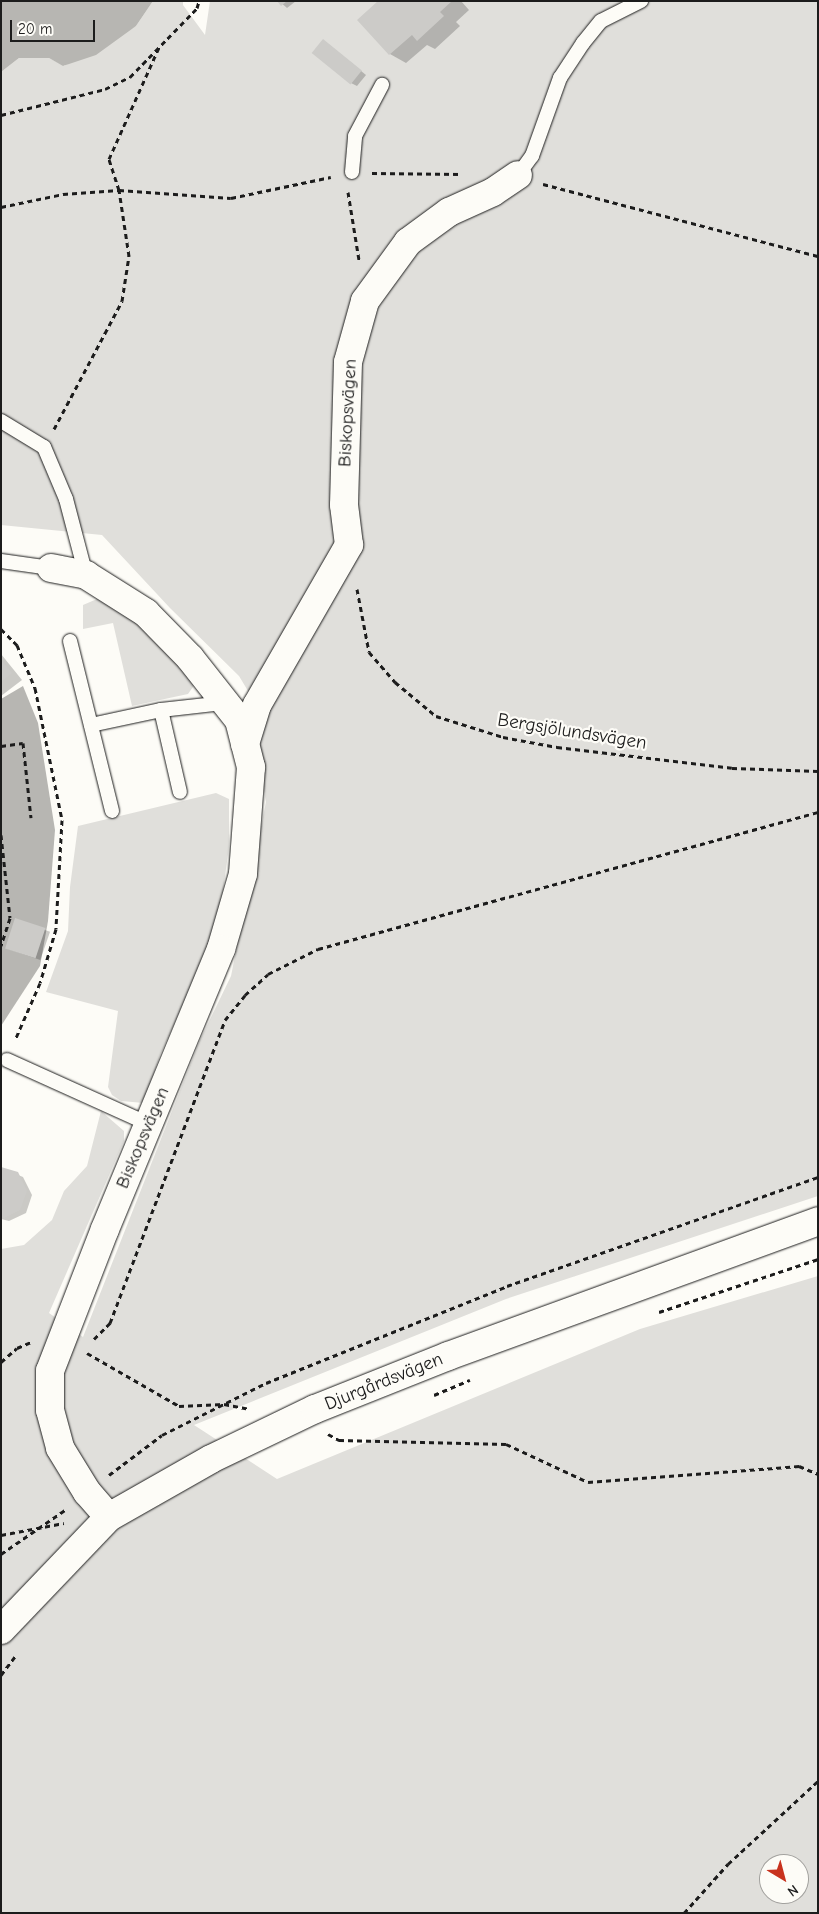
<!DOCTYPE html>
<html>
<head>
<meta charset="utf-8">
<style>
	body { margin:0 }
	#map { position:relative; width:819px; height:1914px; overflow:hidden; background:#fdfcf7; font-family:"Comic Neue",sans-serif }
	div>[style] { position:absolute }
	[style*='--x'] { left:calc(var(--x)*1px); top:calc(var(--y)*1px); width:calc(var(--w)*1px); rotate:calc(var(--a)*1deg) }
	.green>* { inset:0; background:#e0dfdb }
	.water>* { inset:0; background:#b7b6b2 }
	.shadow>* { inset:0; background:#0003; transform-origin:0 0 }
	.building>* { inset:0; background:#cccbc8; transform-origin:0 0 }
	.path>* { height:3px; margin-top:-1.5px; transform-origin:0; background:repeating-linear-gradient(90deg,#1c1c1c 0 5px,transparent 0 9px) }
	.roads { filter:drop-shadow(0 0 1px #1c1c1c) drop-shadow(0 0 1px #1c1c1c) }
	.lane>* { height:14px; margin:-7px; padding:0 7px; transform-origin:7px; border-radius:7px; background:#fdfcf7 }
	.street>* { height:28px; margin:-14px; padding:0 14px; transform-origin:14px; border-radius:14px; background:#fdfcf7 }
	span { translate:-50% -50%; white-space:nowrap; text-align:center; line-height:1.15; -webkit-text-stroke:4.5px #fdfcf7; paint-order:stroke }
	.street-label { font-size:19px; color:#1c1c1c }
	.frame { position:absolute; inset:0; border:2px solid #1c1c1c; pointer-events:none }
	.north { position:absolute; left:759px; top:1854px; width:50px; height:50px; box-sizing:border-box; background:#fdfcf7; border:1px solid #a3a29f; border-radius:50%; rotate:143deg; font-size:14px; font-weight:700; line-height:20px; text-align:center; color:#1c1c1c }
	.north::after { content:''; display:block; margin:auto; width:18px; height:22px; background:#c8321e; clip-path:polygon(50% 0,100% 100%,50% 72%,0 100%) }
	.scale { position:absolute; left:10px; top:20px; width:85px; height:22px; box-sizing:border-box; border:2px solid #1c1c1c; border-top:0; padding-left:6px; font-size:15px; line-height:18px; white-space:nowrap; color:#1c1c1c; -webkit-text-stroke:4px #fdfcf7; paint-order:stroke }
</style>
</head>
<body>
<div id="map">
	<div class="green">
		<div style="clip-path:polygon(evenodd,153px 1px,183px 1px,183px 5px,205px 35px,210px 1px,818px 1px,818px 1196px,506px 1299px,194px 1425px,277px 1479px,640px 1329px,818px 1276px,818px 1913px,1px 1913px,1px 1249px,24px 1245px,52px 1220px,64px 1191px,87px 1166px,101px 1111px,124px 1131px,124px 1141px,49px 1313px,83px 1337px,200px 1040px,231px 976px,266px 802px,258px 758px,260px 711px,239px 676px,170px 608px,102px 535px,1px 525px,1px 72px,19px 58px,49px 58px,64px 66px,136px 26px,153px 1px,769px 1864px,799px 1864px,799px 1894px,769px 1894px,769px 1864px)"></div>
		<div style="clip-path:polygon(97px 599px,109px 600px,180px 661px,195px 684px,188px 694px,132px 706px,113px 623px,83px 629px,83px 605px)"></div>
		<div style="clip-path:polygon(216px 793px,229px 799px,229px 847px,221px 905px,202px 963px,160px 1055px,144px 1103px,121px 1101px,112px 1095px,108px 1087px,118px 1011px,46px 992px,68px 931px,70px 887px,78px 826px)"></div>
	</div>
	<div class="water">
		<div style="clip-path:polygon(1px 1px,153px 1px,136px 26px,96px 55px,63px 66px,49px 58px,19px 58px,1px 72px)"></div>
		<div style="clip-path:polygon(23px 686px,38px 723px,55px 830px,48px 921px,40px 966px,1px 1026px,1px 699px)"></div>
	</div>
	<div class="shadow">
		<div style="clip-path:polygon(279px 1px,296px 1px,287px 8px)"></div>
		<div style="clip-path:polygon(379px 1px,461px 1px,469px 10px,456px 22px,460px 26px,435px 49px,427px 45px,406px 63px,390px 54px)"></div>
		<div style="clip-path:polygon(328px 44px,366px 75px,357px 86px,351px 83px)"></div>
		<div style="clip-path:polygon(1px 654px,22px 680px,1px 696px)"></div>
		<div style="left:16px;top:920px;width:36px;height:30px;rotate:19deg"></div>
		<div style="clip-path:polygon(1px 1168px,23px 1177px,32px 1195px,26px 1213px,9px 1221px,1px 1219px)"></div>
	</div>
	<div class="building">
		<div style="clip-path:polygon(277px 1px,287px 1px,281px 6px)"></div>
		<div style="clip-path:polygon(378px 1px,452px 1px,440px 12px,444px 16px,417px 41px,412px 35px,389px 55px,357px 20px)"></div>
		<div style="left:323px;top:39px;width:50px;height:18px;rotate:39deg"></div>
		<div style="clip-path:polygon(1px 660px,12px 673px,1px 682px)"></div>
		<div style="left:15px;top:918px;width:32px;height:32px;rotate:18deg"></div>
		<div style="clip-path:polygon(1px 1167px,18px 1172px,27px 1191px,20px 1210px,2px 1219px)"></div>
	</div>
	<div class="path">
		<div style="--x:1;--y:115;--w:107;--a:-14"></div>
		<div style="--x:105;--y:89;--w:28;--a:-26"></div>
		<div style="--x:130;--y:77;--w:96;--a:-45.8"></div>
		<div style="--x:197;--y:8;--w:7;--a:-74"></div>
		<div style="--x:372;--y:173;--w:89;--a:0.6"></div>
		<div style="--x:543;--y:184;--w:284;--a:14.7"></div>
		<div style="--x:348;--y:192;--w:69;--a:80.8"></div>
		<div style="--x:1;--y:207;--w:63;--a:-11.8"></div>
		<div style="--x:63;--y:194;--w:56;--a:-4.1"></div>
		<div style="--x:119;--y:190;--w:112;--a:4.1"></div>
		<div style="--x:231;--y:198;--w:102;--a:-11.9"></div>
		<div style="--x:54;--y:429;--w:145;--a:-62"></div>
		<div style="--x:122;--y:301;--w:46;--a:-81.2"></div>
		<div style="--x:129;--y:256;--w:67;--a:-98.6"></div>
		<div style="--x:119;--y:190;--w:33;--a:-108"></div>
		<div style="--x:109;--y:159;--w:125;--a:-65.9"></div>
		<div style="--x:357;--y:589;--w:64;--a:79.2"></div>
		<div style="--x:369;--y:652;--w:40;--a:49"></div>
		<div style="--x:395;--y:682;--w:53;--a:39.7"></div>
		<div style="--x:436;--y:716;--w:70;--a:17.4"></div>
		<div style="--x:503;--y:737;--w:55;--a:10.5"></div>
		<div style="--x:557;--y:747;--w:176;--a:6.8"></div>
		<div style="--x:732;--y:768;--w:86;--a:2"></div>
		<div style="--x:1;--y:629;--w:23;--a:45"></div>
		<div style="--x:17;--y:645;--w:47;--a:67.3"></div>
		<div style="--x:35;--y:688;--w:135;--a:78.4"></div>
		<div style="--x:62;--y:820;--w:109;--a:93.2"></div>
		<div style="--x:56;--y:929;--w:56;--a:106.5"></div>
		<div style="--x:40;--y:983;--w:62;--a:113.7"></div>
		<div style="--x:1;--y:746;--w:22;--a:-8"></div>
		<div style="--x:23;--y:743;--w:75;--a:83.9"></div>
		<div style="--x:1;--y:835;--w:83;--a:83.8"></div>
		<div style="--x:10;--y:918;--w:29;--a:108"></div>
		<div style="--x:659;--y:1312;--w:168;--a:-18.4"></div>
		<div style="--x:94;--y:1339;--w:23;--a:-45"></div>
		<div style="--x:110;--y:1323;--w:324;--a:-69.2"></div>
		<div style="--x:225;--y:1020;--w:32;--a:-51"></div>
		<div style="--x:245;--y:995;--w:31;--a:-42"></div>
		<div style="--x:268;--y:974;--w:56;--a:-26.6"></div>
		<div style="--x:318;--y:949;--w:518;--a:-15.32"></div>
		<div style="--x:87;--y:1353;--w:106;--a:29.9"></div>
		<div style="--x:179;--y:1406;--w:45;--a:-2.5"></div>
		<div style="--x:224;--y:1404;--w:25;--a:11"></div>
		<div style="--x:1;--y:1362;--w:21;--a:-41"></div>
		<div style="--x:17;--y:1348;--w:15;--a:-23"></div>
		<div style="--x:434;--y:1395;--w:39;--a:-23"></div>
		<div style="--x:328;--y:1434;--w:13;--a:29"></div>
		<div style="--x:339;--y:1440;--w:167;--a:1.4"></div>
		<div style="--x:506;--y:1444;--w:90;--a:24.9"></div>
		<div style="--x:588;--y:1482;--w:212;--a:-4.3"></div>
		<div style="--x:799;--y:1466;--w:21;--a:23"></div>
		<div style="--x:109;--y:1475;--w:66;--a:-37"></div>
		<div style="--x:162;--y:1435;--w:116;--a:-26.6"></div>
		<div style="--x:266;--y:1383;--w:260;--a:-21.9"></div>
		<div style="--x:507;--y:1286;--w:330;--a:-19.3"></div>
		<div style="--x:1;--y:1535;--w:64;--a:-10.8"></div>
		<div style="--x:1;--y:1554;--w:78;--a:-34.5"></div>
		<div style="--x:1;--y:1675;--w:25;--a:-53"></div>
		<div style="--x:684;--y:1913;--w:66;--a:-48.1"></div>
		<div style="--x:728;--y:1864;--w:122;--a:-42.7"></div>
	</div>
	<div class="roads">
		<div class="lane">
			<div style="--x:352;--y:172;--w:36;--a:-85"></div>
			<div style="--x:355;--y:136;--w:58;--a:-62.1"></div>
			<div style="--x:518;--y:175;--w:24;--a:-54"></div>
			<div style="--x:532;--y:156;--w:83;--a:-70.3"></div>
			<div style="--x:560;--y:78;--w:42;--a:-56.7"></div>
			<div style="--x:583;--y:43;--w:28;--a:-51"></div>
			<div style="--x:601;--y:21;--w:45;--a:-26.6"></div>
			<div style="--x:1;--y:421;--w:50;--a:31.2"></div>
			<div style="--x:44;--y:447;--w:56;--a:67.1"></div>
			<div style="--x:66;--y:499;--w:79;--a:75.3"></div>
			<div style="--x:1;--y:561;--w:50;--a:8"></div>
			<div style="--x:70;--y:641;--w:175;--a:76.1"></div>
			<div style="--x:161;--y:710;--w:84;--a:77"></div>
			<div style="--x:91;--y:725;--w:72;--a:-12.1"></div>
			<div style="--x:161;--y:710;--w:62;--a:-6.4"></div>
			<div style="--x:7;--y:1060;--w:156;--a:24.3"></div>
		</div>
		<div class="street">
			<div style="--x:51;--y:568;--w:36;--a:11"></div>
			<div style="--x:86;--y:575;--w:71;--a:32.3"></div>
			<div style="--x:146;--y:613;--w:63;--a:45.6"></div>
			<div style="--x:190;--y:658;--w:79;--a:51.7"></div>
			<div style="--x:239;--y:720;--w:49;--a:75.7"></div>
			<div style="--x:251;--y:767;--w:107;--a:94.3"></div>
			<div style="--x:243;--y:874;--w:78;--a:106.3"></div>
			<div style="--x:221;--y:949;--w:303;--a:112.5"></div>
			<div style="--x:105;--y:1229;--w:152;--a:111.2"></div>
			<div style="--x:50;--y:1371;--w:39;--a:90"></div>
			<div style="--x:50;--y:1410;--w:39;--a:75"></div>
			<div style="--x:60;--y:1448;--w:52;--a:58.5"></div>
			<div style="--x:87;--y:1492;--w:33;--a:49"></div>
			<div style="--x:245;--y:744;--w:41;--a:-72.9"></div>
			<div style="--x:257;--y:705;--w:185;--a:-60.1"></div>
			<div style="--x:349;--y:545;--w:40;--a:-97.1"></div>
			<div style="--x:344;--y:505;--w:143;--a:-88.4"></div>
			<div style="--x:348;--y:362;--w:63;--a:-74.4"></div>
			<div style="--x:365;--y:301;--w:73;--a:-53.9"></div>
			<div style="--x:408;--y:242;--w:51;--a:-36.2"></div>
			<div style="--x:449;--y:212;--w:48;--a:-24.4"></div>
			<div style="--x:493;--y:192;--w:30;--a:-34"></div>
			<div style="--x:1;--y:1630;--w:156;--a:-46.3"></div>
			<div style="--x:109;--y:1517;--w:117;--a:-29.6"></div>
			<div style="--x:211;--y:1459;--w:115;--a:-25.7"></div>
			<div style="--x:315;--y:1409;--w:143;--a:-21.7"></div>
			<div style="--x:448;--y:1356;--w:394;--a:-20"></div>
		</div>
	</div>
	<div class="street-label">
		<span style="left:348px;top:413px;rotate:-87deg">Biskopsvägen</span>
		<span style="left:572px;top:732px;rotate:9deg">Bergsjölundsvägen</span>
		<span style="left:143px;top:1138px;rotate:-67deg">Biskopsvägen</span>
		<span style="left:384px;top:1382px;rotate:-22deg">Djurgårdsvägen</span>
	</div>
	<div class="frame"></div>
	<div class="north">N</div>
	<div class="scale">20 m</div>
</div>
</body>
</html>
